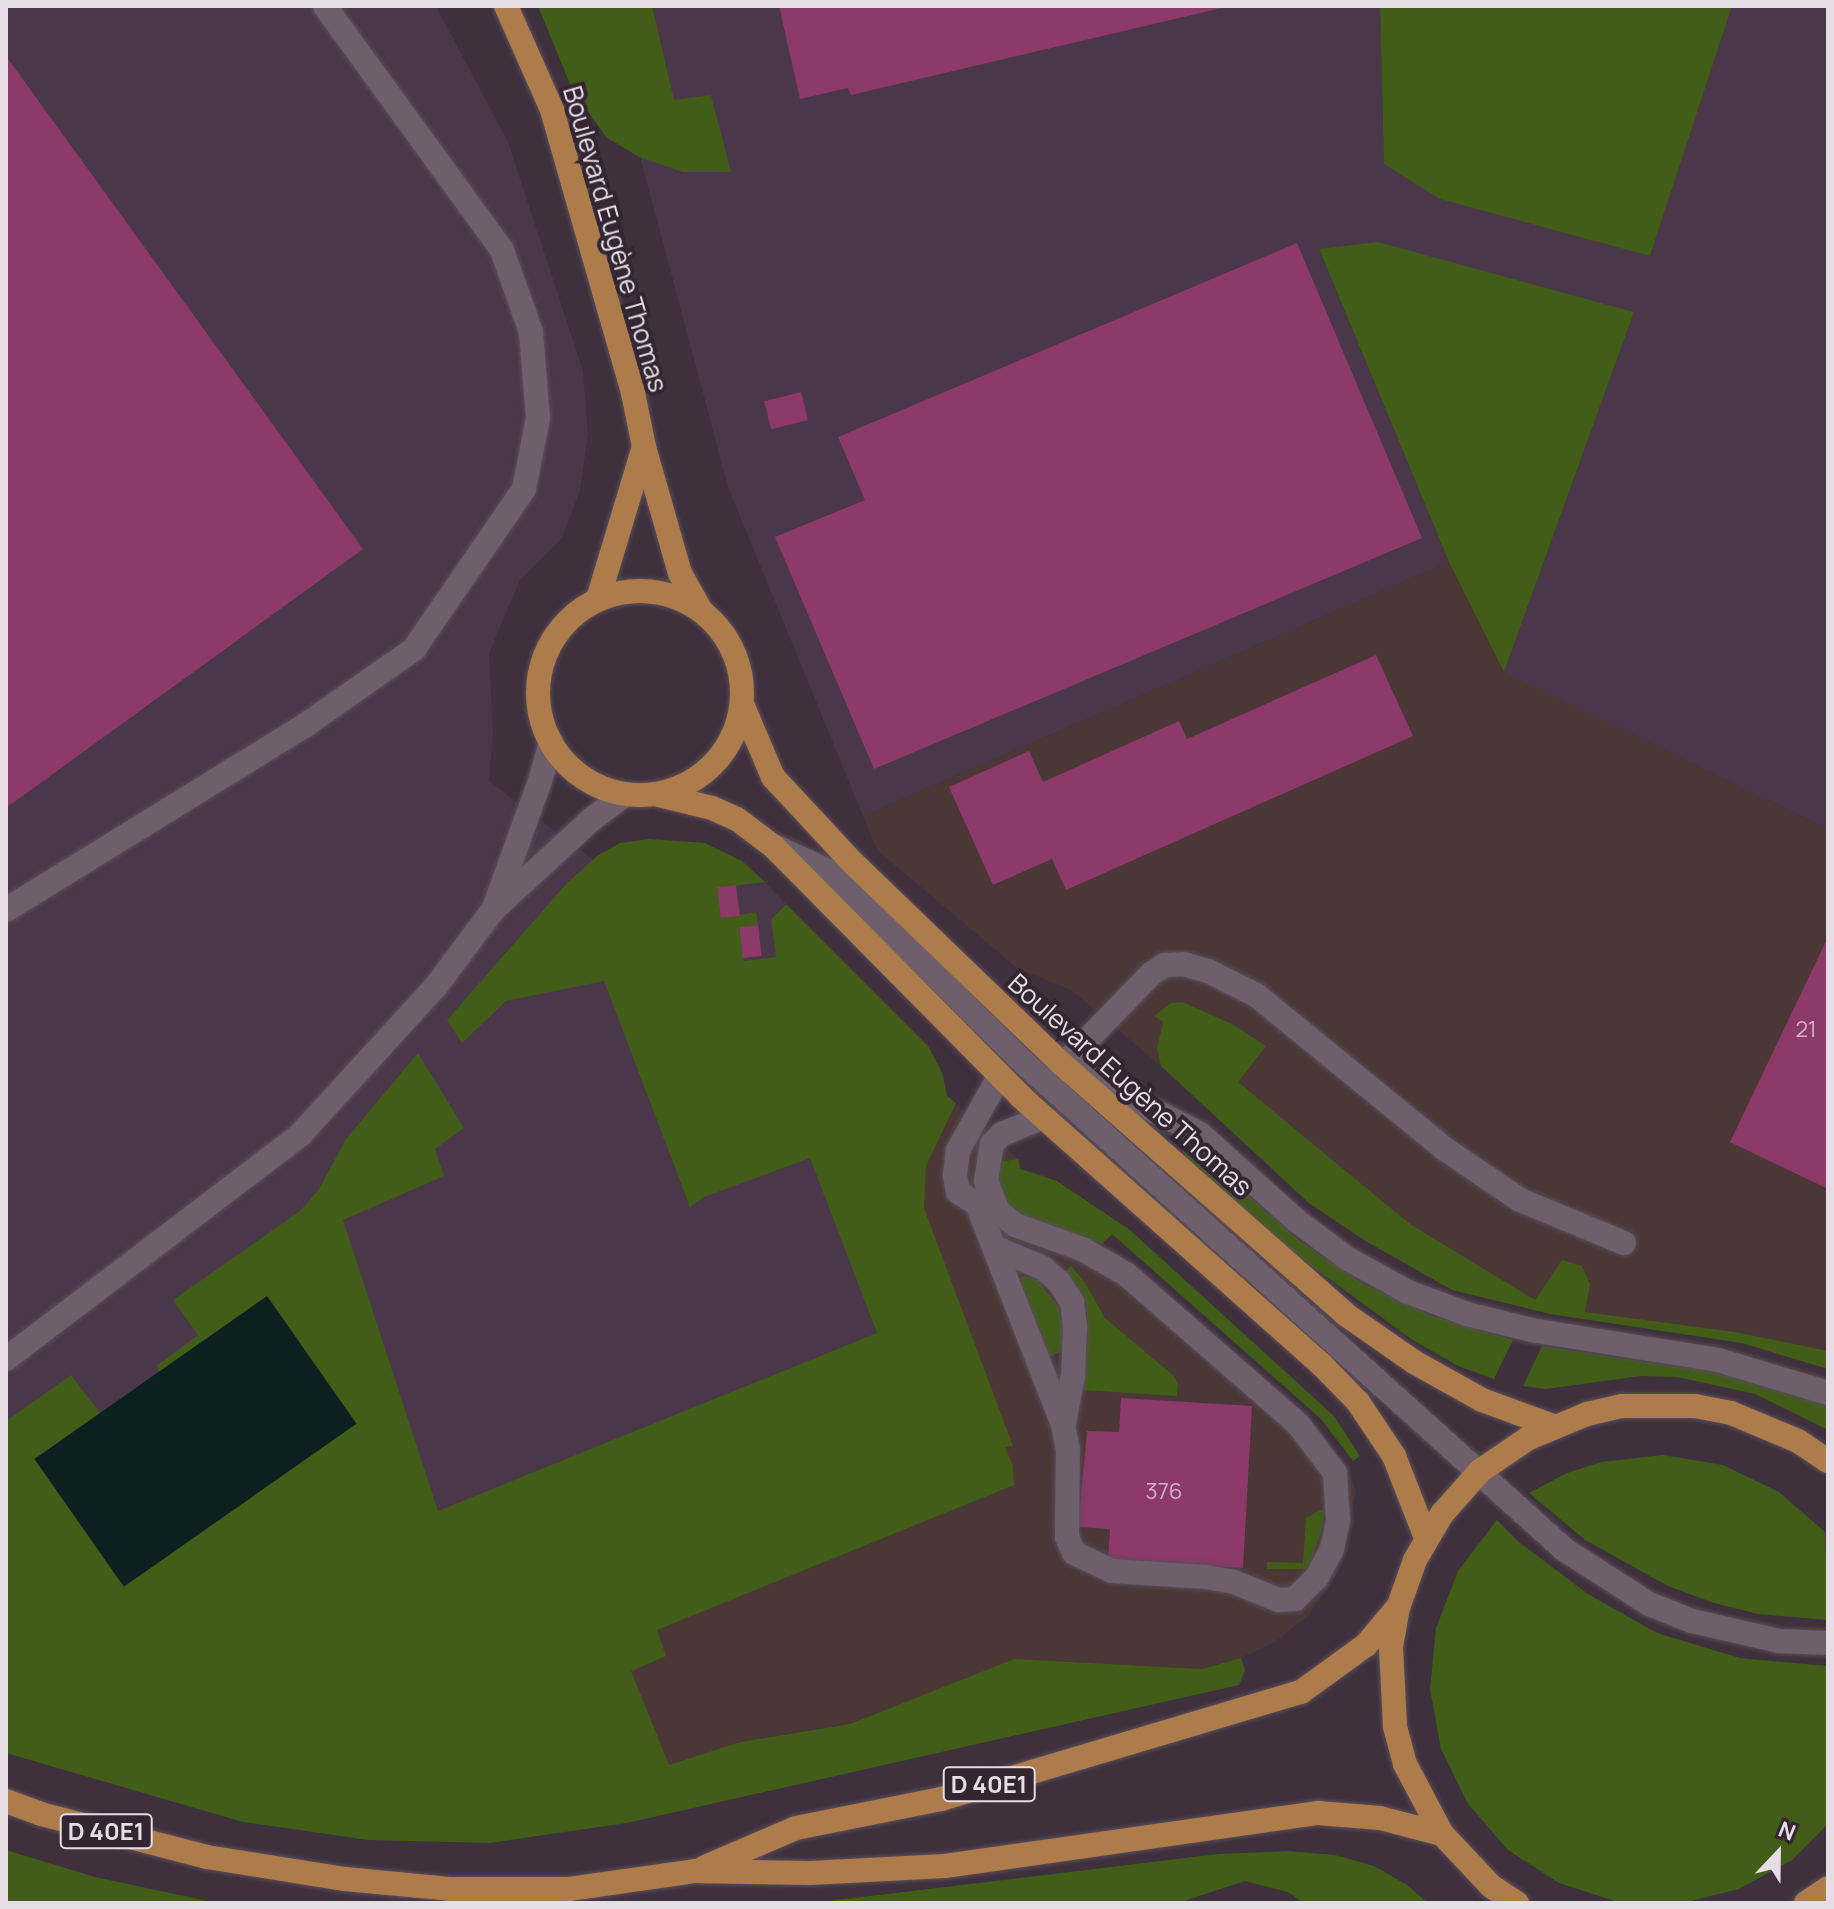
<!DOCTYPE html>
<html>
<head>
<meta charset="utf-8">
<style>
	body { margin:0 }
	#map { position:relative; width:1834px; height:1909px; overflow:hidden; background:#3e303d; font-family:Manrope,sans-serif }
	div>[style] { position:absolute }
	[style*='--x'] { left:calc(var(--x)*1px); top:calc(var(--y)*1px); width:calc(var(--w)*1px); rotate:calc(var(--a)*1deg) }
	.commercial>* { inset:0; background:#4b3736 }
	.built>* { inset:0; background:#4a3749 }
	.green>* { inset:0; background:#415d17 }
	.water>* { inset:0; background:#0d2021; transform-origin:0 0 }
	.building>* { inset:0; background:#8d396a; transform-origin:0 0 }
	.roads { filter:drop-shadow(0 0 2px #5a4e59) drop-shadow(0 0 2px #5a4e59) }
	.minor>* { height:24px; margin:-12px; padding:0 12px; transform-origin:12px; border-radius:12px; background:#6e5f6d }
	.major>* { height:24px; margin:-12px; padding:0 12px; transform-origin:12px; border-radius:12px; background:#ae7b4a }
	.major>.ring { margin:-12px; padding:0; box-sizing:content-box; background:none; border:24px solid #ae7b4a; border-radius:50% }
	span { translate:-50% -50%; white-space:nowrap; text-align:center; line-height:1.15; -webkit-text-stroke:8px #332632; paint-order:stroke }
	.number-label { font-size:22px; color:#d0b4c6 }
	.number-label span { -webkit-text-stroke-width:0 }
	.shield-label span { padding:2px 6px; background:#332632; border:2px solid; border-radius:6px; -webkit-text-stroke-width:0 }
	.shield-label { font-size:24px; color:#e6dde5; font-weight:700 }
	.street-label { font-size:26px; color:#e6dde5 }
	.frame { position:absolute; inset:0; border:8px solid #e6dde5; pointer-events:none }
	.north { position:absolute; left:1738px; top:1813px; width:80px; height:80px; -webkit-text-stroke:6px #332632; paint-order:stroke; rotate:22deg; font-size:22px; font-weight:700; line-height:32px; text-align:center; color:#e6dde5 }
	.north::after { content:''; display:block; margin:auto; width:28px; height:36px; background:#e6dde5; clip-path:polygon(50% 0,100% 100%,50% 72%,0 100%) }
</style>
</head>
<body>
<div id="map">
	<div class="commercial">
		<div style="clip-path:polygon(1449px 562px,1505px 672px,1828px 829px,1828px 1369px,1742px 1343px,1550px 1314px,1452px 1290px,1364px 1240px,1309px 1203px,1161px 1066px,1071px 990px,1017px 968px,877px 850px,863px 816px)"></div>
		<div style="clip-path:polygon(937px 1088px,1019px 1159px,1020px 1169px,1043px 1174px,1115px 1231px,1102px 1244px,1131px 1264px,1312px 1421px,1346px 1464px,1356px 1491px,1340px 1569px,1309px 1615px,1275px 1642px,1241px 1658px,1202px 1669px,1014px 1659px,850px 1724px,740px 1742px,669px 1766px,599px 1653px,1014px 1485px,1013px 1464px,848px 1130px)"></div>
	</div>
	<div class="built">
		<div style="clip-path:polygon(6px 6px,436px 6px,508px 142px,583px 371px,588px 434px,580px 491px,562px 538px,520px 580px,489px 653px,493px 735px,489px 781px,605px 869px,736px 885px,765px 882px,786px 904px,771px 919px,848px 1130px,1013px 1465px,1014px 1485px,600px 1653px,6px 1704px)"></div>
		<div style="clip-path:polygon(600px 6px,1380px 6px,1384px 164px,1554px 228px,1650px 256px,1732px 6px,1828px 6px,1828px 829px,1504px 672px,1634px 312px,1319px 250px,1449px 562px,863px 816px,728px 487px)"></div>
	</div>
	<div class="green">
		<div style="clip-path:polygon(538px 6px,652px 6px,674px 100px,711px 95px,731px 172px,683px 172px,639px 157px,606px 137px,572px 89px)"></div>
		<div style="clip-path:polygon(1380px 6px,1732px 6px,1650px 256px,1440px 199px,1384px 164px)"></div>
		<div style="clip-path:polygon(1378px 242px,1634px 312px,1504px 672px,1449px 562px,1319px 249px)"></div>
		<div style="clip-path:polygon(649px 839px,705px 843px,742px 861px,765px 882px,717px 888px,722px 918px,756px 912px,758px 925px,739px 928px,744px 961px,776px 957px,771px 919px,786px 904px,928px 1046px,942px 1072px,947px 1096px,956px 1103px,926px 1166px,924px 1208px,1013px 1446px,1005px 1447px,1013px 1465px,1014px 1485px,657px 1630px,666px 1656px,631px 1671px,669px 1765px,740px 1742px,850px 1724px,1014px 1659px,1202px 1669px,1241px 1658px,1245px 1670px,1239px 1685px,627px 1823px,490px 1843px,368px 1840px,243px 1822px,6px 1753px,6px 1421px,71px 1375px,103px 1417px,38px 1465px,267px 1297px,161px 1374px,156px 1366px,198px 1335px,173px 1300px,300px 1211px,319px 1189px,346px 1139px,418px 1053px,464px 1128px,435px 1149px,444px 1176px,343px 1220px,438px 1511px,877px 1333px,810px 1158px,704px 1197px,690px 1207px,604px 981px,506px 1001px,462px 1043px,447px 1020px,567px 883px,597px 856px,620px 843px)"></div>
		<div style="clip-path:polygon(1182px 1002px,1232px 1024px,1266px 1046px,1238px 1082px,1410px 1224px,1535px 1300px,1562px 1260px,1582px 1266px,1590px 1284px,1585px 1312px,1735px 1332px,1828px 1351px,1828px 1369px,1742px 1343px,1550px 1314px,1452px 1290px,1364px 1240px,1309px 1203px,1161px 1066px,1157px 1049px,1163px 1022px,1154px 1016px,1171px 1003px)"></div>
		<div style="clip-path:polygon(1187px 1146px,1194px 1148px,1299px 1240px,1362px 1283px,1430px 1315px,1513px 1340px,1494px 1379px,1458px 1366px,1411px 1339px,1279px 1242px,1186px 1159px,1183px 1151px)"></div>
		<div style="clip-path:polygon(1019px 1159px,1020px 1169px,1057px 1181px,1130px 1230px,1334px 1416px,1360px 1456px,1353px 1461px,1321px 1419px,1112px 1234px,1102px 1244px,1010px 1210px,995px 1181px,1003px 1161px)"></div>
		<div style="clip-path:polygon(1071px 1266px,1084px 1281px,1105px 1318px,1174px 1376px,1178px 1384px,1177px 1396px,1083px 1390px,1088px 1329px,1086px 1304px,1066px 1271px)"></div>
		<div style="clip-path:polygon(1022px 1276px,1036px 1279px,1059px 1307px,1063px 1327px,1062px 1351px,1049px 1357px,1019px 1286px)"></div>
		<div style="clip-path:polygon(1542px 1346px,1714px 1372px,1768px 1386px,1828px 1405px,1828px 1430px,1755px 1394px,1677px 1377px,1641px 1376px,1546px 1389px,1523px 1386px)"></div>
		<div style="clip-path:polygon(1663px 1455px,1723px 1465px,1779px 1492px,1825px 1532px,1828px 1620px,1758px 1614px,1714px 1603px,1668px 1586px,1585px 1540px,1529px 1493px,1567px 1473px,1601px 1462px)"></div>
		<div style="clip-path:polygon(1320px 1510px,1324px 1511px,1323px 1526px,1308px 1569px,1267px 1569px,1267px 1562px,1303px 1563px,1306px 1518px)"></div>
		<div style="clip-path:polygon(1497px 1520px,1519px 1542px,1588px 1594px,1657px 1633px,1740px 1658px,1828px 1666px,1828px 1824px,1792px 1860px,1739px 1889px,1683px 1903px,1618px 1902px,1559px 1883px,1508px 1850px,1468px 1804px,1441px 1749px,1430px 1689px,1436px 1628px,1458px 1571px)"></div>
		<div style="clip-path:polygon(6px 1850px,95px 1877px,217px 1903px,6px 1903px)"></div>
		<div style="clip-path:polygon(1287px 1851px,1335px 1855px,1374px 1866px,1407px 1885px,1428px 1903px,1304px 1903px,1288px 1892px,1245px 1881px,1178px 1903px,812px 1903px,1218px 1854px)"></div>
	</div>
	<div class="water">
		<div style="left:267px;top:1296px;width:156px;height:284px;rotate:55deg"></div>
	</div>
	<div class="building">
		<div style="clip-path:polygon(779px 6px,1225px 6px,1226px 7px,851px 95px,848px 88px,800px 99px)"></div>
		<div style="clip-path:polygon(6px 56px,363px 549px,6px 808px)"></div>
		<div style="clip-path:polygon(1297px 243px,1422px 538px,874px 769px,775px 537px,865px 500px,838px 437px)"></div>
		<div style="left:801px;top:392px;width:29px;height:38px;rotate:76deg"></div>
		<div style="clip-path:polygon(1376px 655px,1413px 736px,1066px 890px,1052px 859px,993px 885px,949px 787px,1029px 751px,1043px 782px,1179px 721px,1187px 739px)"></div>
		<div style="left:736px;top:885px;width:31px;height:19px;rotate:83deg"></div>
		<div style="left:758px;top:925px;width:31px;height:19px;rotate:83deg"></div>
		<div style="clip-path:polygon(1828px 937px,1828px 1189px,1730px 1142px)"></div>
		<div style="clip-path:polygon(1121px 1398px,1252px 1406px,1243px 1568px,1108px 1561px,1110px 1529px,1078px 1527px,1087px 1431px,1119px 1432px)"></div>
	</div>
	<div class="roads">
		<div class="minor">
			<div style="--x:776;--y:847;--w:62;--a:24.9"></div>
			<div style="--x:832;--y:873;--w:264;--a:44.7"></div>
			<div style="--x:1020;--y:1059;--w:734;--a:42.02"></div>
			<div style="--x:1565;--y:1550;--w:100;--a:32.7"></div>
			<div style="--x:1649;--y:1604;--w:46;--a:21.6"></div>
			<div style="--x:1692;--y:1621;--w:89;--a:12.9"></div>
			<div style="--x:1779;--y:1641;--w:49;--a:2.3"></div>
			<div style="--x:494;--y:908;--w:135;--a:-70.1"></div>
			<div style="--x:540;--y:781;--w:41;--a:-74.2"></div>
			<div style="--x:6;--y:910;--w:354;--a:-31.7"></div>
			<div style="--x:307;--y:724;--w:131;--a:-35"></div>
			<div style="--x:414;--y:649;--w:194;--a:-55.5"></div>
			<div style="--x:524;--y:489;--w:72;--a:-78.8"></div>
			<div style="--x:538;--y:418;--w:86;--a:-94.7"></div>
			<div style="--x:531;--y:332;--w:87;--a:-109.5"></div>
			<div style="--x:502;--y:250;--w:301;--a:-126"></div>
			<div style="--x:1000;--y:1075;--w:86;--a:119.2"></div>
			<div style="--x:958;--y:1150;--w:25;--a:97"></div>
			<div style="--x:955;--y:1175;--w:17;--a:80"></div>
			<div style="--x:958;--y:1192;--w:22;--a:32"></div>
			<div style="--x:977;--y:1204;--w:237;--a:68.7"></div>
			<div style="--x:1063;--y:1425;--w:25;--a:79"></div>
			<div style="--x:1068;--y:1450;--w:87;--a:90.7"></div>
			<div style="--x:1067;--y:1537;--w:17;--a:66"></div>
			<div style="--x:1074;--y:1553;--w:42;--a:25.3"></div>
			<div style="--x:1112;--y:1571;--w:94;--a:3.7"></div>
			<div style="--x:1206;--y:1577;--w:28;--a:10"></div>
			<div style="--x:1234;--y:1582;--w:48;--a:22.2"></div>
			<div style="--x:1278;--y:1600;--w:17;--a:-3"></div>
			<div style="--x:1295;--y:1599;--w:31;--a:-45"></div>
			<div style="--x:1317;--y:1577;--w:32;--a:-62"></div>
			<div style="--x:1332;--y:1549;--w:30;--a:-78"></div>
			<div style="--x:1338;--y:1520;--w:47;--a:-93.7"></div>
			<div style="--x:1335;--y:1473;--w:61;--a:-127.1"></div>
			<div style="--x:1298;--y:1424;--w:228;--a:-138.9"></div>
			<div style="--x:1126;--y:1274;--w:51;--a:-150.4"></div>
			<div style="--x:1082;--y:1249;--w:71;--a:-160.3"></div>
			<div style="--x:1015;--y:1225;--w:22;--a:-141"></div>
			<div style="--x:998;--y:1211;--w:32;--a:-112"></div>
			<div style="--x:986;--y:1181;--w:37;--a:-81"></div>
			<div style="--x:992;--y:1144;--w:14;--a:-45"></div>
			<div style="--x:1002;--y:1134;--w:45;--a:-22"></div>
			<div style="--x:1624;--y:1243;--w:113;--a:-157.5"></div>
			<div style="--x:1520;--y:1200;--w:91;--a:-145.8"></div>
			<div style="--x:1445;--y:1149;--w:244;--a:-140.8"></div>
			<div style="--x:1256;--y:995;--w:54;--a:-153.4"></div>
			<div style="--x:1208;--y:971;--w:25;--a:-164"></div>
			<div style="--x:1184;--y:964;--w:19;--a:177"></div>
			<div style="--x:1165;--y:965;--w:15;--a:148"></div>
			<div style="--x:1152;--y:973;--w:128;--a:134.1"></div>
			<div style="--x:1063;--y:1065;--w:153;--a:26.7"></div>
			<div style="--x:1200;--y:1134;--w:130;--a:41.9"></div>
			<div style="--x:1297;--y:1221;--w:64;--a:36.7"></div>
			<div style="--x:1348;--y:1259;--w:68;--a:28.8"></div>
			<div style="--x:1408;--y:1292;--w:63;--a:20.4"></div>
			<div style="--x:1467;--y:1314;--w:66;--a:14"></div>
			<div style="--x:1531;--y:1330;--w:189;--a:9.1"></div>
			<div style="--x:1718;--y:1360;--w:115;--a:16.7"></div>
			<div style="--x:994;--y:1247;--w:53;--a:23.2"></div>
			<div style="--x:1043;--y:1268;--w:21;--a:41"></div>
			<div style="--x:1059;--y:1282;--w:24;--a:57"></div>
			<div style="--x:1072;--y:1302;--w:26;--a:83"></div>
			<div style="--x:1075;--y:1328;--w:47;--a:92.4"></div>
			<div style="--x:1073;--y:1375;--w:50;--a:100.4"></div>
			<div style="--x:6;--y:1359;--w:370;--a:-37.3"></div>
			<div style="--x:300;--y:1135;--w:203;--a:-47.6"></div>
			<div style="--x:437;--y:985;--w:94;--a:-53.3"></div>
			<div style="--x:493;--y:910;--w:134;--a:-42.6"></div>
			<div style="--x:592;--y:819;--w:42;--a:-36.3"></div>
		</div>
		<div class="major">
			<div style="--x:506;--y:6;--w:114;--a:66.1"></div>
			<div style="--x:552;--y:110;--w:294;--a:74"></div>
			<div style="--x:633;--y:393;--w:55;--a:78.5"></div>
			<div style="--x:644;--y:447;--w:131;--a:74.1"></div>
			<div style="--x:680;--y:573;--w:41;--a:60.9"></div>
			<div class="ring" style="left:538px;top:591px;width:180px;height:180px"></div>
			<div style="--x:598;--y:599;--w:159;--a:-73.2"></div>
			<div style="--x:742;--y:704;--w:79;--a:67"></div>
			<div style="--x:773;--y:777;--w:117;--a:47.1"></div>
			<div style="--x:853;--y:863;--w:291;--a:43.9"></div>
			<div style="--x:1063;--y:1065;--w:376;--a:41.4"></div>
			<div style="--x:1345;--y:1314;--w:84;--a:34.8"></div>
			<div style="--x:1414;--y:1362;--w:78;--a:29.2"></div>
			<div style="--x:1482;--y:1400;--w:76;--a:20.1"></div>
			<div style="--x:655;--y:794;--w:59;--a:13.8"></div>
			<div style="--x:712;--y:808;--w:27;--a:24"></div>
			<div style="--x:737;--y:819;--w:46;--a:37.1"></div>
			<div style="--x:774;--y:847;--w:351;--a:45.3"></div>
			<div style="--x:1021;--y:1097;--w:402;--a:41.7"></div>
			<div style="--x:1321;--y:1364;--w:53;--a:45.8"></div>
			<div style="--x:1358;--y:1402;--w:65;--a:56.3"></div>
			<div style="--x:1394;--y:1456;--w:88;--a:68.7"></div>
			<div style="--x:6;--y:1801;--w:37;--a:20"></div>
			<div style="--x:41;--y:1814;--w:171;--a:14.5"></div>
			<div style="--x:207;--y:1857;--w:140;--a:9.1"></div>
			<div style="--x:345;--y:1879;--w:105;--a:5.4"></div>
			<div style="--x:450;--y:1889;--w:119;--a:0"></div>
			<div style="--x:569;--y:1889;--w:127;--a:-8.1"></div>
			<div style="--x:695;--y:1871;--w:115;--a:1"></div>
			<div style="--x:810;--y:1873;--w:135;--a:-3"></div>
			<div style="--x:945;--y:1866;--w:377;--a:-8.1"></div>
			<div style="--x:1318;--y:1813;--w:62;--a:4.6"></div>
			<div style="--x:1380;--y:1818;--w:64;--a:14.5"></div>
			<div style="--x:705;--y:1867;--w:99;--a:-23.2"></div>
			<div style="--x:796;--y:1828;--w:148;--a:-11.3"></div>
			<div style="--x:941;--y:1799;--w:376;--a:-16.6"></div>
			<div style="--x:1301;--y:1692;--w:80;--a:-35.9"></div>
			<div style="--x:1366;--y:1645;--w:48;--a:-50"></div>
			<div style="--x:1517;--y:1903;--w:31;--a:-147"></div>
			<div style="--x:1491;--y:1886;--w:71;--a:-133.3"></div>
			<div style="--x:1442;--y:1834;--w:79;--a:-117.9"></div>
			<div style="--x:1405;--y:1764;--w:39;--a:-105"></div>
			<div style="--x:1395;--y:1726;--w:79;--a:-92.9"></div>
			<div style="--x:1391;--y:1647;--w:40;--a:-80"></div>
			<div style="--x:1398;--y:1608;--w:51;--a:-70.5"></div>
			<div style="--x:1415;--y:1560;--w:53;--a:-59.6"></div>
			<div style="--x:1442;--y:1514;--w:57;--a:-48.5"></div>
			<div style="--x:1480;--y:1471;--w:57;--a:-34.2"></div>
			<div style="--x:1527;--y:1439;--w:65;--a:-22.6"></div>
			<div style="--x:1587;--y:1414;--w:36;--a:-13"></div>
			<div style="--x:1622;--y:1406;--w:73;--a:0"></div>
			<div style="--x:1695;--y:1406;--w:37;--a:11"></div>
			<div style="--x:1731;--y:1413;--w:73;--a:22.7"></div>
			<div style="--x:1798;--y:1441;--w:36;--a:34"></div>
			<div style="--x:1806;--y:1903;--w:27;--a:-34"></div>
		</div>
	</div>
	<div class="number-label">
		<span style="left:1806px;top:1030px">21</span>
		<span style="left:1164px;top:1492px">376</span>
	</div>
	<div class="shield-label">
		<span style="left:989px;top:1784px">D 40E1</span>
		<span style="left:106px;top:1831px">D 40E1</span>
	</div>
	<div class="street-label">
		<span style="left:615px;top:239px;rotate:74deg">Boulevard Eugène Thomas</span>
		<span style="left:1130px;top:1085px;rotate:42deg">Boulevard Eugène Thomas</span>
	</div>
	<div class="frame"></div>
	<div class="north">N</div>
</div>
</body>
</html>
